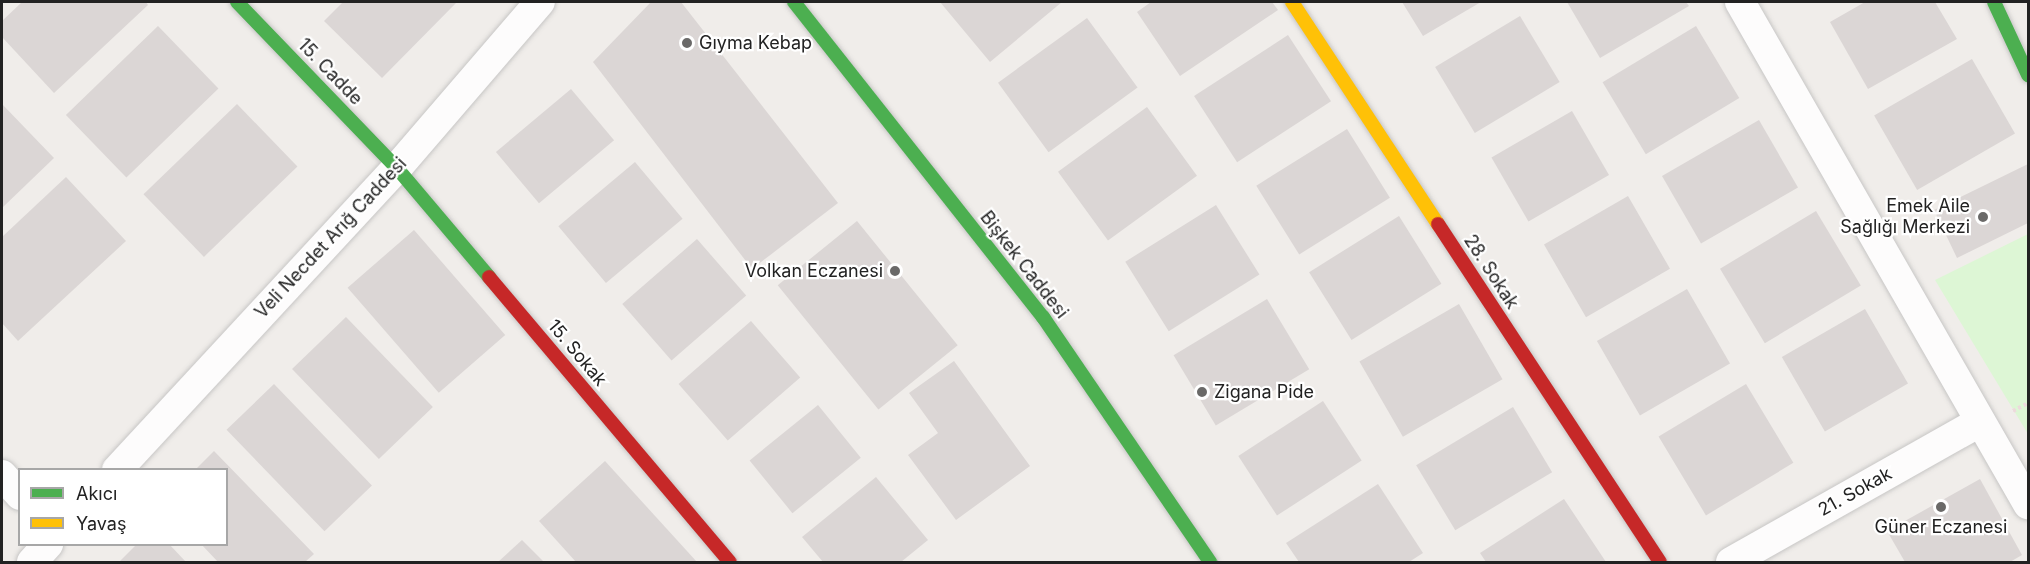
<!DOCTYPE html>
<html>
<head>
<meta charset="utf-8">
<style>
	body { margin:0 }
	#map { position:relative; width:2030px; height:564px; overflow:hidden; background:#f0edea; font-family:Inter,sans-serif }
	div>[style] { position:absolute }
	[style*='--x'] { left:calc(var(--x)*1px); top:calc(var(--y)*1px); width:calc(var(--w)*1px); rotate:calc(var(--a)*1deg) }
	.park>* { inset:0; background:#ddf6d5 }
	.building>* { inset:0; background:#dbd6d5; transform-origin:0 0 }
	.path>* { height:4px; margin-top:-2px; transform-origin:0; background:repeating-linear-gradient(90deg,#eddadc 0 3px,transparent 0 6px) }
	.roads { filter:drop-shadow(0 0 2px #c7c6c5) drop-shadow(0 0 2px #c7c6c5) }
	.street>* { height:30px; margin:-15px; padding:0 15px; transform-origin:15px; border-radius:15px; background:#fdfcfc }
	.fast>* { height:14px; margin:-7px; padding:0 7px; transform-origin:7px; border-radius:7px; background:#4caf50 }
	.slow>* { height:14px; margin:-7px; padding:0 7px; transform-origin:7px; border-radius:7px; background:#ffc107 }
	.jam>* { height:14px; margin:-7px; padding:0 7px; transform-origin:7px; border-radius:7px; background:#c62828 }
	.dots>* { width:16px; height:16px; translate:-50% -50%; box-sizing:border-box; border:3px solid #fff; border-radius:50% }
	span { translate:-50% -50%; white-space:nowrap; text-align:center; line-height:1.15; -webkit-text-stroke:4.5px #fff; paint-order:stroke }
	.poi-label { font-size:18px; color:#222 }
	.left { translate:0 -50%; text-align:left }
	.right { translate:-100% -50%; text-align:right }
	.street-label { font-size:18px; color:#222 }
	.frame { position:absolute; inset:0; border:3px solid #222; pointer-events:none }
	.legend { position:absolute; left:18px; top:468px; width:210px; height:78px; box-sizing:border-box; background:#fff; border:2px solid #a7a7a7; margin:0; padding:8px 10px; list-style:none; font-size:18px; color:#222 }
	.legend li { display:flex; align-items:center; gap:12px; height:30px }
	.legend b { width:30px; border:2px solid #a7a7a7 }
</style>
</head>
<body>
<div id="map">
	<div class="park">
		<div style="clip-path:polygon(2028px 234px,2028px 434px,1935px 280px)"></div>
	</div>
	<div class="building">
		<div style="clip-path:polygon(22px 2px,146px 2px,148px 5px,54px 93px,2px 37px,2px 21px)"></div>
		<div style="clip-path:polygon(343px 2px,457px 2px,382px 78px,324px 21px)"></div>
		<div style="clip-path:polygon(651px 2px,681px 2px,838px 203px,752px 269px,593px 62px)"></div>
		<div style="clip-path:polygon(940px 2px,1062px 2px,990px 62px)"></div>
		<div style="clip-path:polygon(1151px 2px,1272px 2px,1278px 10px,1180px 76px,1137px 12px)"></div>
		<div style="clip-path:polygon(1402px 2px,1481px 2px,1423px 36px)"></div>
		<div style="clip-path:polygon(1567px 2px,1686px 2px,1689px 6px,1600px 58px)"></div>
		<div style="clip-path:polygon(1865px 2px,1935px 2px,1957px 39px,1868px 89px,1830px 22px)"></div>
		<div style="left:1520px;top:16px;width:77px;height:99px;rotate:59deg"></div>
		<div style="left:1087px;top:18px;width:86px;height:110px;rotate:54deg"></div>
		<div style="left:158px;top:26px;width:87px;height:128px;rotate:46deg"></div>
		<div style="left:1696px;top:26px;width:84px;height:109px;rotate:59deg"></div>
		<div style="left:1288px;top:35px;width:79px;height:112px;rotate:57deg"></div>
		<div style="left:1972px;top:59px;width:86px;height:113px;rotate:60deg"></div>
		<div style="left:571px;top:89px;width:67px;height:98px;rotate:50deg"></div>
		<div style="clip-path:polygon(2px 104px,54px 158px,2px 208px)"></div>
		<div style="left:237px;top:104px;width:87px;height:130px;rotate:46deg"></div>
		<div style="left:1147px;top:107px;width:85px;height:110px;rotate:54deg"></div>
		<div style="left:1572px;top:111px;width:74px;height:93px;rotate:60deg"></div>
		<div style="left:1759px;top:120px;width:78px;height:112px;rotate:60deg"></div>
		<div style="left:1347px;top:129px;width:81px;height:107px;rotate:58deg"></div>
		<div style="left:635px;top:162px;width:74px;height:100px;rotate:50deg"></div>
		<div style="clip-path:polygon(2028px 164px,2028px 223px,1957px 258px,1934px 210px)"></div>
		<div style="clip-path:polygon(66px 177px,126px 241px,18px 341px,2px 323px,2px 237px)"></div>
		<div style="left:1628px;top:196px;width:84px;height:97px;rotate:60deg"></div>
		<div style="left:1216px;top:205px;width:82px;height:107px;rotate:58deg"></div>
		<div style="left:1816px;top:211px;width:87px;height:112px;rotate:59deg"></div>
		<div style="left:1399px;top:216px;width:80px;height:106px;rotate:58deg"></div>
		<div style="left:857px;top:221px;width:160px;height:102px;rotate:51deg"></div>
		<div style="left:414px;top:230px;width:139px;height:88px;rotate:49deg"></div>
		<div style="left:697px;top:239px;width:75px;height:99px;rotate:49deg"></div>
		<div style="left:1687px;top:289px;width:86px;height:104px;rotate:60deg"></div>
		<div style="left:1267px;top:299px;width:82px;height:109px;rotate:59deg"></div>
		<div style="left:1459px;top:304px;width:87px;height:115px;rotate:60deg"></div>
		<div style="left:1865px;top:309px;width:86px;height:96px;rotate:60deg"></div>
		<div style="left:346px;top:317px;width:125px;height:75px;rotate:46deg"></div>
		<div style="left:751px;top:321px;width:75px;height:96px;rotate:49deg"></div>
		<div style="clip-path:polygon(954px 361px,1030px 466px,956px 520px,908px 455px,938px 433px,909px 393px)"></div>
		<div style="left:274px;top:384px;width:141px;height:66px;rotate:46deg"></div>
		<div style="left:1746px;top:384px;width:92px;height:102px;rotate:59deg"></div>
		<div style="left:1323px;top:401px;width:71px;height:101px;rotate:57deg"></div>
		<div style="left:818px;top:405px;width:68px;height:88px;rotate:51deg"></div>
		<div style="left:1513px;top:407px;width:76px;height:113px;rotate:59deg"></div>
		<div style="clip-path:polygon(214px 451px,314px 554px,305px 562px,218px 562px,201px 544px,226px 544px,226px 470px,195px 470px)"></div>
		<div style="clip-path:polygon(605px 461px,697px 562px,576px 562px,539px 521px)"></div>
		<div style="clip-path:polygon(876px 477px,928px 540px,901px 562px,823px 562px,802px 537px)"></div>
		<div style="clip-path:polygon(1980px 479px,2022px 555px,2010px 562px,1905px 562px,1887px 531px)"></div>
		<div style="clip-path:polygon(1378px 484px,1423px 553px,1409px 562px,1299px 562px,1286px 543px)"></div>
		<div style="clip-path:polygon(1564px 499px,1606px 562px,1486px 562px,1480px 553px)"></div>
		<div style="clip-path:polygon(522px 540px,544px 562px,498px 562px)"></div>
		<div style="clip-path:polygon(137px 544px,169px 544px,186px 562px,119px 562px)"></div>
	</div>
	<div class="path">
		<div style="--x:2013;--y:411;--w:17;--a:-28"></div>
	</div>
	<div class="roads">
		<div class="street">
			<div style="--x:1740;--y:2;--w:579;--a:60.16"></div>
			<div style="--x:117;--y:470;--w:412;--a:-47.2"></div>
			<div style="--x:397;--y:168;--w:219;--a:-49.3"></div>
			<div style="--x:2;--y:475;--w:27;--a:48"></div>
			<div style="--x:32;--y:562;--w:24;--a:-48"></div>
			<div style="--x:1731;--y:562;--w:285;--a:-29.4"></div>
		</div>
		<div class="fast">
			<div style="--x:237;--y:2;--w:231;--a:46.1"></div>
			<div style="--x:397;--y:168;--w:143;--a:49.8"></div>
			<div style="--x:794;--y:2;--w:402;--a:51.7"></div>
			<div style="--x:1043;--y:317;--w:297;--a:55.7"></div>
			<div style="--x:1994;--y:2;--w:81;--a:65"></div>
		</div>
		<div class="slow">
			<div style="--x:1292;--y:2;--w:266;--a:56.7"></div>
		</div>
		<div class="jam">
			<div style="--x:1438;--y:224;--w:404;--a:56.7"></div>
			<div style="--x:489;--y:277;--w:373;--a:49.8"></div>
		</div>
	</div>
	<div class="dots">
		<div style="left:687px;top:43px;background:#6a6968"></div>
		<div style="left:1983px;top:217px;background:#6a6968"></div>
		<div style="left:895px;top:271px;background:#6a6968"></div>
		<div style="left:1202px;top:392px;background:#6a6968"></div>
		<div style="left:1941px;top:507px;background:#6a6968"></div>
	</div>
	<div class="poi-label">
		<span class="left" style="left:699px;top:43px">Gıyma Kebap</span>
		<span class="right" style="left:1970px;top:217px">Emek Aile<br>Sağlığı Merkezi</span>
		<span class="right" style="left:883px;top:271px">Volkan Eczanesi</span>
		<span class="left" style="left:1214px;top:392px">Zigana Pide</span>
		<span style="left:1941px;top:527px">Güner Eczanesi</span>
	</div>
	<div class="street-label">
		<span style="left:330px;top:72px;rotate:46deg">15. Cadde</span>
		<span style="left:331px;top:238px;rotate:-47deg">Veli Necdet Arığ Caddesi</span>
		<span style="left:1024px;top:265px;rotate:52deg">Bişkek Caddesi</span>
		<span style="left:1491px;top:272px;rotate:57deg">28. Sokak</span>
		<span style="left:577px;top:353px;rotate:50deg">15. Sokak</span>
		<span style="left:1855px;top:492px;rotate:-29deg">21. Sokak</span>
	</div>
	<div class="frame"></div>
	<ul class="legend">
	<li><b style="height:8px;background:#4caf50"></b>Akıcı</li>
	<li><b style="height:8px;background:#ffc107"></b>Yavaş</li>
	</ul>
</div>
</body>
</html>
